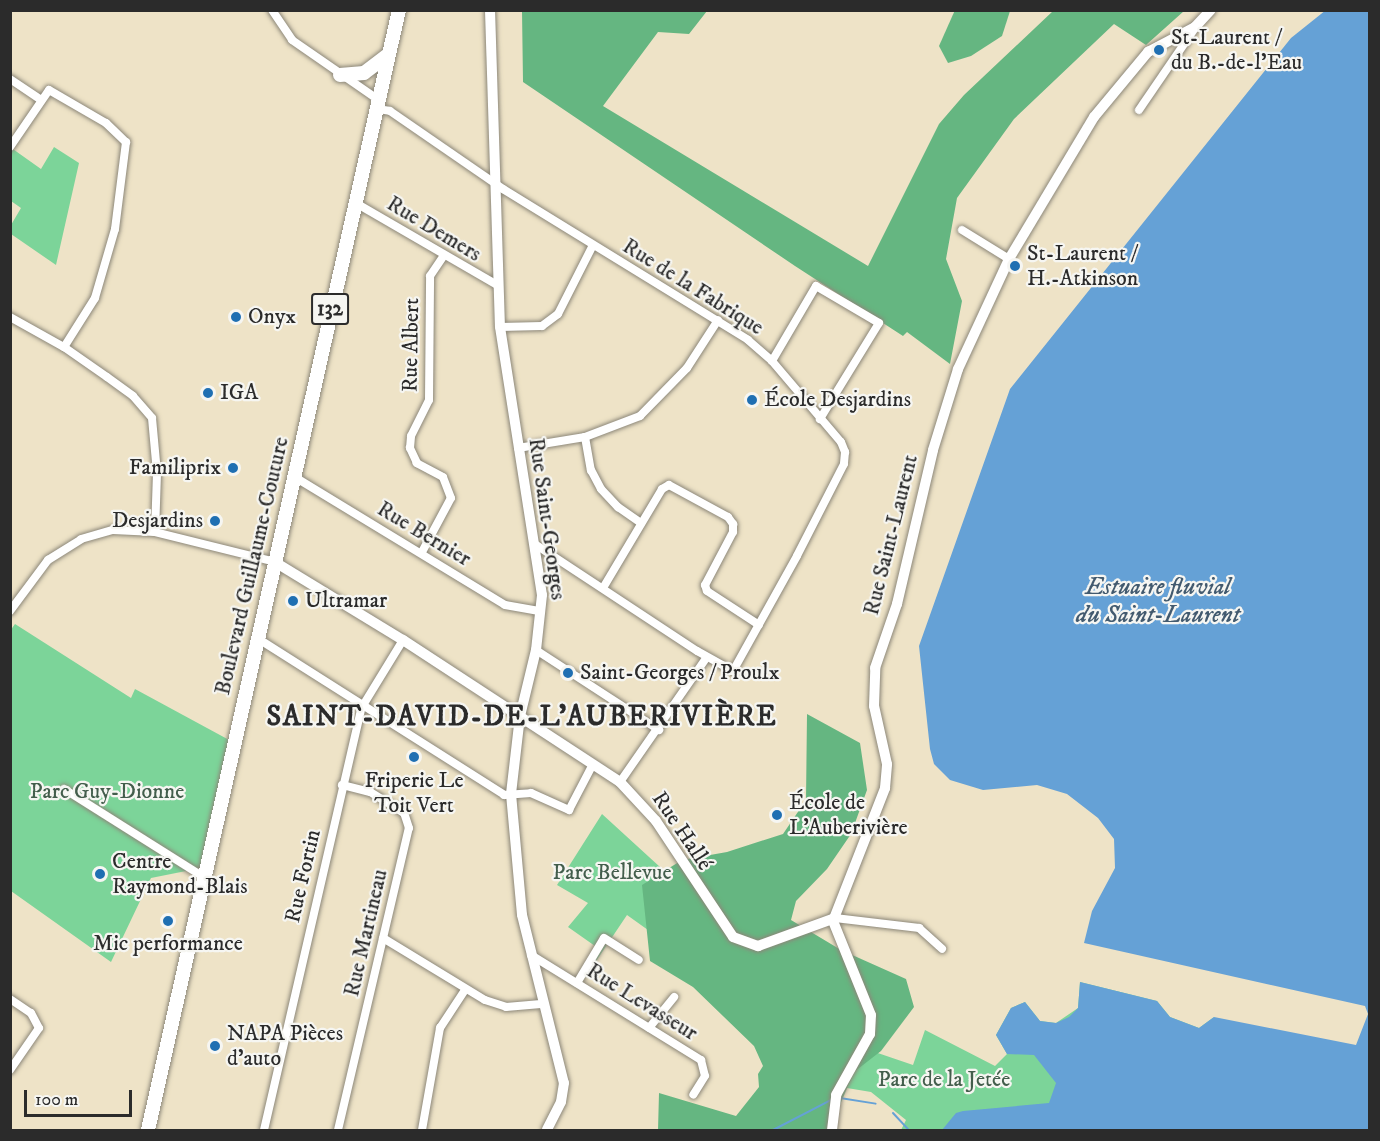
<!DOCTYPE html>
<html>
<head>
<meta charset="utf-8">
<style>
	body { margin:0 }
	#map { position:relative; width:1380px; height:1141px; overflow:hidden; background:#eee3c7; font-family:"IM FELL DW Pica",serif }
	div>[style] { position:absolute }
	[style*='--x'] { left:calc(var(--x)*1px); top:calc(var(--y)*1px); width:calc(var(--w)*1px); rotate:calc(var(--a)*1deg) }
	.green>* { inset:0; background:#7cd499 }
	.forest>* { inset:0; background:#65b681 }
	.water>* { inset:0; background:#65a1d6 }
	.stream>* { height:2px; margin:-1px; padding:0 1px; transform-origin:1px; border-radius:1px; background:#65a1d6 }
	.roads { filter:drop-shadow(0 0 2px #8c8779) drop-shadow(0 0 2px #8c8779) }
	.minor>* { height:8px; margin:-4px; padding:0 4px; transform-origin:4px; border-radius:4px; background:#fff }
	.tertiary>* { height:10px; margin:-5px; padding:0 5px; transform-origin:5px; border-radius:5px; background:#fff }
	.primary>* { height:14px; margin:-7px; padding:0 7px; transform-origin:7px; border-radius:7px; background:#fff }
	.dots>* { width:16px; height:16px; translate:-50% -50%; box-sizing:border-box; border:3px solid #f6f6f2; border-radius:50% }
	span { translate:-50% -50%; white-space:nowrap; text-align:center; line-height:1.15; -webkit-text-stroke:4.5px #f6f6f2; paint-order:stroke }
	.shield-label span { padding:2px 4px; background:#f6f6f2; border:2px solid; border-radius:4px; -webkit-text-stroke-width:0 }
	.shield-label { font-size:21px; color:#2b2b2b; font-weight:700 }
	.poi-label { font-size:22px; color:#2b2b2b }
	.left { translate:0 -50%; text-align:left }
	.right { translate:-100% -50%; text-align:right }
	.street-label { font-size:22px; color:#2b2b2b }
	.park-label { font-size:22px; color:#435e4c }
	.water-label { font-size:24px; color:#425a6f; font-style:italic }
	.district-label { font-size:28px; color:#2b2b2b; font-weight:700; letter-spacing:1.5px }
	.frame { position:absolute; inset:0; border:12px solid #2b2b2b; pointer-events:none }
	.scale { position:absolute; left:24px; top:1090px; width:108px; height:27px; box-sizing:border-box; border:3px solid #2b2b2b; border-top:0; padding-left:8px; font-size:18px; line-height:21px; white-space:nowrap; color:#2b2b2b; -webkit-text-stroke:4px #f6f6f2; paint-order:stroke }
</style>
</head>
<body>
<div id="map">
	<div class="green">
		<div style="clip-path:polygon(10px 147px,41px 169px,54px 147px,79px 163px,56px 265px,11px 234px,11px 225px,21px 208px,11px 201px)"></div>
		<div style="clip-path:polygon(15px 624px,131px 698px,135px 689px,231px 741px,201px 868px,151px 878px,111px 962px,11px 891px,10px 631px)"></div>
		<div style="clip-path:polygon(602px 814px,695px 899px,662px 940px,627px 915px,580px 985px,595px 946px,568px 927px,588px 903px,557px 885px)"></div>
		<div style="clip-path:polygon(1080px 982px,1157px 1001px,1170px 1017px,1199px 1028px,1214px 1017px,1171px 1130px,901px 1130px,906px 1120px,871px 1092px,841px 1087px,866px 1049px,913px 1065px,925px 1030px,995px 1066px,1007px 1054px,996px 1035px,1011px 1008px,1025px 1002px,1040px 1021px,1056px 1023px,1078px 1008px)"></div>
	</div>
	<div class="forest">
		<div style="clip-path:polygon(955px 10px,1010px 10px,1010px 11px,1002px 36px,971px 56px,948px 63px,939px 46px)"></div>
		<div style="clip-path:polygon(522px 11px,707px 11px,689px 34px,658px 32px,603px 106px,868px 266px,939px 124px,964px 95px,1053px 11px,1184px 11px,1146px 45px,1114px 24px,1014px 119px,957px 198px,946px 259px,962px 301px,950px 364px,907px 332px,903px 336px,795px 266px,523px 82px)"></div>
		<div style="clip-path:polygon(807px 714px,860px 743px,867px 790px,851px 834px,827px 869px,796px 901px,791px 920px,841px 950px,906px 979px,914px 1007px,881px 1051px,854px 1072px,829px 1130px,658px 1130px,659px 1093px,736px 1116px,759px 1087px,758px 1074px,763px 1066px,754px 1046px,693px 987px,650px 961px,642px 885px,682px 860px,727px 852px,783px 834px,806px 800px)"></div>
	</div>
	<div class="water">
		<div style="clip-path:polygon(1326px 10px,1370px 11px,1369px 1130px,942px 1130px,956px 1113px,963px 1111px,1049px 1103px,1056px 1083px,1034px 1055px,1007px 1054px,996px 1035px,1011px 1008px,1025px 1002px,1040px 1021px,1056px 1023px,1069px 1017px,1078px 1008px,1080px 982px,1157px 1001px,1170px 1017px,1199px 1028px,1214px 1017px,1356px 1045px,1368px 1014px,1365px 1006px,1084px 943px,1092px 911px,1115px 868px,1114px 839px,1098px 818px,1067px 794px,1037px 785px,983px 790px,950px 780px,934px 764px,930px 749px,919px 646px,1010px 389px,1291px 38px)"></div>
	</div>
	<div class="stream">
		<div style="--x:840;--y:1098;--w:36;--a:9"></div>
		<div style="--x:893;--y:1113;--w:23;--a:47"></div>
		<div style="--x:773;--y:1130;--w:65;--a:-27.3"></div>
	</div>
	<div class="roads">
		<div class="minor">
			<div style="--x:272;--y:10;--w:36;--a:56"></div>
			<div style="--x:292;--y:40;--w:107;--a:34.7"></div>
			<div style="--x:10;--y:79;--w:37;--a:34"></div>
			<div style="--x:378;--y:109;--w:12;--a:9"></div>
			<div style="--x:390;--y:111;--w:137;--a:34.6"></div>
			<div style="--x:503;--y:189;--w:288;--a:31.6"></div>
			<div style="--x:748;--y:340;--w:32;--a:41"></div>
			<div style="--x:772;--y:361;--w:106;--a:49.6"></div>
			<div style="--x:841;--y:442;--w:11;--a:68"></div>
			<div style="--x:845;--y:452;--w:12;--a:95"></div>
			<div style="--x:844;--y:464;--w:103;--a:117.1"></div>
			<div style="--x:797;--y:556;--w:132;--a:119.1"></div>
			<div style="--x:733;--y:671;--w:41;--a:-150.9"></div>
			<div style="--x:697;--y:651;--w:196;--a:-146.6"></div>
			<div style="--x:1139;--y:110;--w:99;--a:-55.7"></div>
			<div style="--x:10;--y:147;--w:69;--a:-55.6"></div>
			<div style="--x:49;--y:90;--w:66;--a:30.1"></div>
			<div style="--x:106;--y:123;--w:28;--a:44"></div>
			<div style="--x:126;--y:142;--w:88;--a:97.2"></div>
			<div style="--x:115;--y:229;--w:72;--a:106.2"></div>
			<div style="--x:95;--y:298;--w:58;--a:122.3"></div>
			<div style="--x:354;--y:202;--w:165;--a:30.1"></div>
			<div style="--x:962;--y:230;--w:55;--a:31.7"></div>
			<div style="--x:10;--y:317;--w:62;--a:29.1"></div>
			<div style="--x:64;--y:347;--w:52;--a:34.9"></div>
			<div style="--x:107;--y:377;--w:32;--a:36"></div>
			<div style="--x:133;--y:396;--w:29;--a:49"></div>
			<div style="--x:152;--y:418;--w:55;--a:84.8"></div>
			<div style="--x:157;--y:473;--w:59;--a:91.9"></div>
			<div style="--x:500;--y:327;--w:42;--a:-1.4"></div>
			<div style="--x:542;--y:326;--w:20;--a:-37"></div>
			<div style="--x:558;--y:314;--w:77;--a:-63.1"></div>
			<div style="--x:772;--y:361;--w:87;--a:-59.6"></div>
			<div style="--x:816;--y:286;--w:73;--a:30.4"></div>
			<div style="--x:879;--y:323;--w:113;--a:121.6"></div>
			<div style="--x:585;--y:437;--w:34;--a:80"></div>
			<div style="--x:591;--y:470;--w:21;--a:62"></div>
			<div style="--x:601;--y:489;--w:25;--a:47"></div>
			<div style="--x:618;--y:507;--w:28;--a:35"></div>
			<div style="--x:518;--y:448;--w:68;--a:-9.3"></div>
			<div style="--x:585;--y:437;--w:59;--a:-20.9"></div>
			<div style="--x:640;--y:416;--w:67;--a:-45.6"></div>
			<div style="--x:687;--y:368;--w:57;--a:-57.1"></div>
			<div style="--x:293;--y:476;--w:248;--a:31.3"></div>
			<div style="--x:505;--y:605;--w:36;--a:10"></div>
			<div style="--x:422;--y:552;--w:61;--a:-61.8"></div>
			<div style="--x:451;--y:498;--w:22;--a:-111"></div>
			<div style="--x:443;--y:477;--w:30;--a:-152"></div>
			<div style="--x:417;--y:463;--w:17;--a:-115"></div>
			<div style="--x:410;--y:448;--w:12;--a:-85"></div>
			<div style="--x:411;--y:436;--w:40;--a:-63.4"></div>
			<div style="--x:429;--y:400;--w:124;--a:-89.5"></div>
			<div style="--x:430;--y:276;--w:23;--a:-56"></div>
			<div style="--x:603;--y:588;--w:115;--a:-59.2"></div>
			<div style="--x:662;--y:489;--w:8;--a:-30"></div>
			<div style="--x:669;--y:485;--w:67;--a:28.5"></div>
			<div style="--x:728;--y:517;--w:9;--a:54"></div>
			<div style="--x:733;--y:524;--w:8;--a:90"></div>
			<div style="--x:733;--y:532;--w:60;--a:117.8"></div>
			<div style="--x:705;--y:585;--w:6;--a:72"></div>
			<div style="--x:707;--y:591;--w:62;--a:33.2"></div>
			<div style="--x:10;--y:611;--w:64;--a:-53.3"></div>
			<div style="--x:48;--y:560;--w:39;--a:-32"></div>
			<div style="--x:81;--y:539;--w:33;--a:-16"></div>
			<div style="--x:113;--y:530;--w:42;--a:2.7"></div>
			<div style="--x:155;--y:532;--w:124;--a:14"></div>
			<div style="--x:257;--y:638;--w:293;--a:32.4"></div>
			<div style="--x:504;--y:795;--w:27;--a:-4"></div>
			<div style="--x:531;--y:793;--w:42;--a:24.1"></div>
			<div style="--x:569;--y:810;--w:52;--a:-62.4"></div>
			<div style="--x:536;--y:650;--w:147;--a:33"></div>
			<div style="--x:620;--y:782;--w:152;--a:-55.2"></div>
			<div style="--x:64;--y:789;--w:165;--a:32.2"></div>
			<div style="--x:835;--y:918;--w:85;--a:6.8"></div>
			<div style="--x:919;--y:928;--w:31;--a:42"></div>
			<div style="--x:383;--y:938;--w:119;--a:31.3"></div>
			<div style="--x:485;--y:1000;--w:22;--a:18"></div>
			<div style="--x:506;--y:1007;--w:38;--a:-5"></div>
			<div style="--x:531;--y:955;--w:200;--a:31.7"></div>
			<div style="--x:701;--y:1060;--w:16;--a:76"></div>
			<div style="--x:705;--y:1076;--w:22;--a:122"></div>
			<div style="--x:577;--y:983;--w:52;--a:-59"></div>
			<div style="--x:604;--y:938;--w:41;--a:32.2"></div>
			<div style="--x:10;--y:999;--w:25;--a:34"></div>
			<div style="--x:31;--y:1013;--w:17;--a:62"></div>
			<div style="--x:39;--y:1028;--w:51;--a:124.6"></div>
			<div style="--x:649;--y:1028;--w:40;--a:-51"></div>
			<div style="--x:264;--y:1130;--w:434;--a:-77"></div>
			<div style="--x:362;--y:707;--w:79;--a:-58.5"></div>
			<div style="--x:338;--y:1130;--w:310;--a:-76.8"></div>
			<div style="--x:409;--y:828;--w:16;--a:-108"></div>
			<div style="--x:404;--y:813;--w:40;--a:-148"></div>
			<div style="--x:370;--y:792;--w:29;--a:-166"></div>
			<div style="--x:422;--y:1130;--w:104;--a:-80"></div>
			<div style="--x:440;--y:1028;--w:45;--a:-56.7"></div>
		</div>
		<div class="tertiary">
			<div style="--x:490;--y:10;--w:317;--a:88.2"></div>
			<div style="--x:500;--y:327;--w:271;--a:81.1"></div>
			<div style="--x:542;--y:595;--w:55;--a:96.2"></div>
			<div style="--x:536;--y:650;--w:68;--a:103.6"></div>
			<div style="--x:520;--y:716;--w:79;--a:96.6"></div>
			<div style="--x:511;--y:794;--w:121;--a:84.8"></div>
			<div style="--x:522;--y:915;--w:173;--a:76"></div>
			<div style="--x:564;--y:1083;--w:19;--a:99"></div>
			<div style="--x:561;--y:1102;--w:31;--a:117"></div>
			<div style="--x:275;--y:562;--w:150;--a:31.4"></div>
			<div style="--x:403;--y:640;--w:259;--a:33.2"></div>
			<div style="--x:620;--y:782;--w:53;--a:47.3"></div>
			<div style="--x:656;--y:821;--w:139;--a:56.4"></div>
			<div style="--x:733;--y:937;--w:27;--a:20"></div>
			<div style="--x:758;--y:946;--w:82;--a:-20"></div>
			<div style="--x:832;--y:1130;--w:35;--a:-83"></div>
			<div style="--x:836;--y:1095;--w:70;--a:-60.9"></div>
			<div style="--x:870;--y:1034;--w:19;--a:-87"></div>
			<div style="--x:871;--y:1015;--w:101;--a:-112"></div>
			<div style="--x:833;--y:921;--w:143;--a:-68.6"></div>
			<div style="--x:885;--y:788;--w:24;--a:-85"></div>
			<div style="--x:887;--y:764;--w:59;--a:-102.6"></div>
			<div style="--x:874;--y:706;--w:38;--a:-88"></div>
			<div style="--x:875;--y:668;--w:68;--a:-71"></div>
			<div style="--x:897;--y:604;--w:158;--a:-76.8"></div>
			<div style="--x:933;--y:450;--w:85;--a:-72.8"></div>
			<div style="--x:958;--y:369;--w:121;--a:-65.1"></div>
			<div style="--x:1009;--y:259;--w:165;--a:-59.1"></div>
			<div style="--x:1094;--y:117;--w:85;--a:-50.3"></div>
			<div style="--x:1148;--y:52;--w:53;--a:-28"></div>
			<div style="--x:1195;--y:27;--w:23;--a:-47"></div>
		</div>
		<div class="primary">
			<div style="--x:340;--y:75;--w:24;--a:-5"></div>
			<div style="--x:364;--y:73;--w:30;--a:-37"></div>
			<div style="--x:148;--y:1130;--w:1148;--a:-77.37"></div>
		</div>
	</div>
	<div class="dots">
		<div style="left:1159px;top:50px;background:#1f6fb2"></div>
		<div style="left:1015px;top:266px;background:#1f6fb2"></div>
		<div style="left:236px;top:317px;background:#1f6fb2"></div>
		<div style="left:208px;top:393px;background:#1f6fb2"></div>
		<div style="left:752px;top:400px;background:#1f6fb2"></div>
		<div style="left:233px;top:468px;background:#1f6fb2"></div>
		<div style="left:215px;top:521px;background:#1f6fb2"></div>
		<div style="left:293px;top:601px;background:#1f6fb2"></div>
		<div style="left:568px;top:673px;background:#1f6fb2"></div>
		<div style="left:414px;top:757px;background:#1f6fb2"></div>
		<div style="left:777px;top:815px;background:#1f6fb2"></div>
		<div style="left:100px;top:874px;background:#1f6fb2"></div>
		<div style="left:168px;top:921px;background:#1f6fb2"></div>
		<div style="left:215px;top:1046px;background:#1f6fb2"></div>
	</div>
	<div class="shield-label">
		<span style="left:330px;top:309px">132</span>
	</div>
	<div class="poi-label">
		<span class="left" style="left:1171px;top:50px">St-Laurent /<br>du B.-de-l'Eau</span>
		<span class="left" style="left:1027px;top:266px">St-Laurent /<br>H.-Atkinson</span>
		<span class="left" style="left:248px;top:317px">Onyx</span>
		<span class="left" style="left:220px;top:393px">IGA</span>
		<span class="left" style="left:764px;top:400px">École Desjardins</span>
		<span class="right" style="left:221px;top:468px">Familiprix</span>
		<span class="right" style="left:203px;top:521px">Desjardins</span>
		<span class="left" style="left:305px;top:601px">Ultramar</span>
		<span class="left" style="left:580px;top:673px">Saint-Georges / Proulx</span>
		<span style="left:414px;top:793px">Friperie Le<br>Toit Vert</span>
		<span class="left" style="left:789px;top:815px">École de<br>L'Auberivière</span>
		<span class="left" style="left:112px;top:874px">Centre<br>Raymond-Blais</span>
		<span style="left:168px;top:944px">Mic performance</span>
		<span class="left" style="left:227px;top:1046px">NAPA Pièces<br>d'auto</span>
	</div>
	<div class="street-label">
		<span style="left:434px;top:229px;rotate:31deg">Rue Demers</span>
		<span style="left:693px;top:287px;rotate:32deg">Rue de la Fabrique</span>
		<span style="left:411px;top:345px;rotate:-89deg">Rue Albert</span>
		<span style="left:547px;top:519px;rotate:82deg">Rue Saint-Georges</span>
		<span style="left:424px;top:534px;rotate:31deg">Rue Bernier</span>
		<span style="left:891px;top:535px;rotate:-76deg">Rue Saint-Laurent</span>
		<span style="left:252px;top:566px;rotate:-77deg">Boulevard Guillaume-Couture</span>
		<span style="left:682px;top:831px;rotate:56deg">Rue Hallé</span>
		<span style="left:303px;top:876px;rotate:-77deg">Rue Fortin</span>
		<span style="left:366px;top:933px;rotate:-77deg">Rue Martineau</span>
		<span style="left:642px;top:1002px;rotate:32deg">Rue Levasseur</span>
	</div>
	<div class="park-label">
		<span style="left:107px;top:792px">Parc Guy-Dionne</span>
		<span style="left:612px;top:873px">Parc Bellevue</span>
		<span style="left:944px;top:1080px">Parc de la Jetée</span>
	</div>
	<div class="water-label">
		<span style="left:1158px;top:602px">Estuaire fluvial<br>du Saint-Laurent</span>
	</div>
	<div class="district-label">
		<span style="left:522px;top:717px">SAINT-DAVID-DE-L'AUBERIVIÈRE</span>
	</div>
	<div class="frame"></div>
	<div class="scale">100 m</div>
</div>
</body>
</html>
